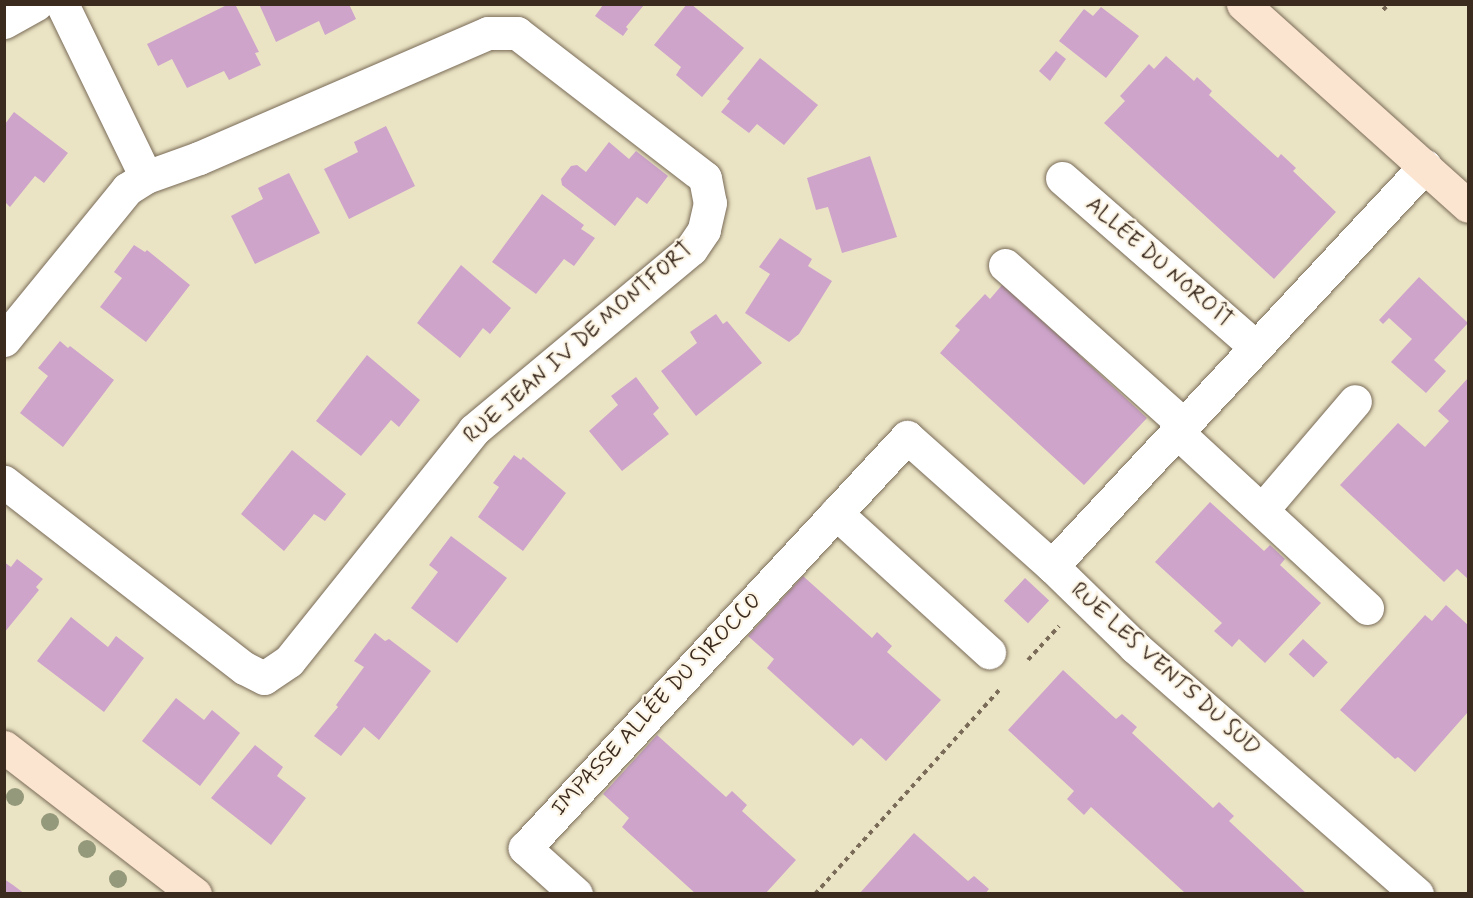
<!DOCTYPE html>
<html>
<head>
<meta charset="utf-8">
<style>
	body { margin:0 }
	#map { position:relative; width:1473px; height:898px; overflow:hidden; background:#ebe4c4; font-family:Mynerve,sans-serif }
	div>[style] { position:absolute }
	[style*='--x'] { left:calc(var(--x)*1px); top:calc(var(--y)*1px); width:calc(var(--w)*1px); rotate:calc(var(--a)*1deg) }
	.building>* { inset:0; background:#cea4cb; transform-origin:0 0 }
	.path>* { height:4px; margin-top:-2px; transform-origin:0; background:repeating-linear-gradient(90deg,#796b58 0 4.5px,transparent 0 9px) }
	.roads { filter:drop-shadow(0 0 2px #796b58) drop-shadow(0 0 2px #796b58) }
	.minor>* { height:33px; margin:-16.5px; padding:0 16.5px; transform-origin:16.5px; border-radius:16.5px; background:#fff }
	.tertiary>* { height:33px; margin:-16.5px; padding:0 16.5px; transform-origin:16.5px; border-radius:16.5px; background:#fff }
	.secondary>* { height:33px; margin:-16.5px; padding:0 16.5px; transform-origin:16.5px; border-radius:16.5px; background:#fce5d0 }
	.trees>* { width:18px; height:18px; margin:-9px; border-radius:50%; background:#95997b }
	span { translate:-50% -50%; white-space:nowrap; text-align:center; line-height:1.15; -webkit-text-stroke:4.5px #fcf5e5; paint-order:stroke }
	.street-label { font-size:22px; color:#3b2a1e }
	.frame { position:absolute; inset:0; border:6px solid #3b2a1e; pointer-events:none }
</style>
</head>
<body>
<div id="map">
	<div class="building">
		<div style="clip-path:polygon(229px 4px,235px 4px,259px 52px,255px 53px,261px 65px,229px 80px,224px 71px,187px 88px,172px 59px,158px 66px,147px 44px)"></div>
		<div style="clip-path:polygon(259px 4px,349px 4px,356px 19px,325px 35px,319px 21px,276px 42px)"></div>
		<div style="clip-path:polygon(687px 4px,691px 4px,744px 48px,702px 97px,676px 75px,681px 67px,654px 45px)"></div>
		<div style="clip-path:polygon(603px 5px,644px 5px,626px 27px,628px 29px,623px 36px,595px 16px)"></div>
		<div style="clip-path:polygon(1101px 7px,1139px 36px,1106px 78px,1059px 41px,1084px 9px,1093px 16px)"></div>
		<div style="clip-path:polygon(1056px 51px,1066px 59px,1050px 81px,1039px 71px)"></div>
		<div style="clip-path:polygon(1166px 56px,1194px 81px,1197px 77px,1212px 91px,1209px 95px,1278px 158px,1281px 154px,1296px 168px,1293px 171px,1336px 212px,1274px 279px,1104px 123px,1125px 101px,1120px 96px,1149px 64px,1154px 69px)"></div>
		<div style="clip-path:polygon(760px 58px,818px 105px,784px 145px,757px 124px,749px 133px,721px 112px,730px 101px,727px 99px)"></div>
		<div style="clip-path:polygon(14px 112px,68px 153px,44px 183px,35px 176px,10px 207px,5px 202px,5px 124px)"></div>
		<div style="clip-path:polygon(386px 126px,415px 186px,349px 219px,324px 169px,358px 152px,354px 142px)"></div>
		<div style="clip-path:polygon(609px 142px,629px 159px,636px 151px,668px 176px,647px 204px,637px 197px,615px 226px,562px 185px,561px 179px,571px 166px,577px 165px,586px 172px)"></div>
		<div style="clip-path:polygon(870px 156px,897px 237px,842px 253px,828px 207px,816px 210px,807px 178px)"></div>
		<div style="clip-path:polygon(289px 173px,320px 233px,255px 264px,231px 216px,263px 199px,258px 188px)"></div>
		<div style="clip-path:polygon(542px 194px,584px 225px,581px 229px,595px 238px,574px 266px,564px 259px,536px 294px,492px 262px)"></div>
		<div style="clip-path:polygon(780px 238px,812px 259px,808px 266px,832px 281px,799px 334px,789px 342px,745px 313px,770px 274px,759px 267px)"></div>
		<div style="clip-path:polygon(134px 245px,145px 252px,147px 250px,190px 285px,146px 342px,100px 307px,122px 278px,114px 272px)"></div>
		<div style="clip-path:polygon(461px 265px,511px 308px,490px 334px,483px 328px,460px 358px,417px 323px)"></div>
		<div style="clip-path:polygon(1419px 277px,1468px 323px,1434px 360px,1446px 371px,1426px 393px,1391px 362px,1412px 339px,1389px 318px,1383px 324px,1379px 320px)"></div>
		<div style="clip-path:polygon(1002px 285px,1060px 337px,1063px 334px,1081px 351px,1078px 354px,1147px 418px,1084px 485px,940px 353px,960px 330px,955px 326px,985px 294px,990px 299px)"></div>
		<div style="clip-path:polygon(716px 314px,723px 324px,727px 321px,762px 363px,696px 416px,661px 371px,697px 343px,690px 332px)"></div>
		<div style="clip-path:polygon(60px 341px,68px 348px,70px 346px,114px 380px,63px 447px,20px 413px,48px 376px,38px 368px)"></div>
		<div style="clip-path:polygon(367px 355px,420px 400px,399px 427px,391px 420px,361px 456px,316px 421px)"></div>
		<div style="clip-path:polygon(636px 377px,659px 408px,653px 414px,669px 434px,622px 471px,589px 431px,618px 405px,611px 396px)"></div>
		<div style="clip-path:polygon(1468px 378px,1468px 579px,1457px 569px,1444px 582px,1340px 485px,1398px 423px,1425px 447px,1449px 421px,1438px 411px)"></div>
		<div style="clip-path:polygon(292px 450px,346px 494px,325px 521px,314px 514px,284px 551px,241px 514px)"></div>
		<div style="clip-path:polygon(514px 455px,521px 460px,523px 457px,566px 493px,523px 551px,478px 517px,499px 487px,493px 483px)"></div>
		<div style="clip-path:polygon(1210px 502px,1264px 551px,1270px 545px,1285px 559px,1280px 565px,1321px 603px,1265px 663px,1239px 639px,1232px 647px,1214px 631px,1222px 623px,1155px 562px)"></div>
		<div style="clip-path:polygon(451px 536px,507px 578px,457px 643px,411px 608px,438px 572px,429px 565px)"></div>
		<div style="clip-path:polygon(17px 559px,43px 579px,36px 587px,39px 590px,4px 633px,4px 562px,11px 567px)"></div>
		<div style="clip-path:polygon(803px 576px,872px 638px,877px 632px,892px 646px,887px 652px,941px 700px,886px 761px,861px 738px,853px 746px,767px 668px,774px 659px,748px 636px)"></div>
		<div style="left:1025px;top:578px;width:33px;height:31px;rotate:43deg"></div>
		<div style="clip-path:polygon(1446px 605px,1468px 625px,1468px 712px,1415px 772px,1398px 757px,1395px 759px,1340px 710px,1425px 615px,1432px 621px)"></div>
		<div style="clip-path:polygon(71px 617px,108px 647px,116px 636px,144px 658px,104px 712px,37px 661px)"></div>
		<div style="clip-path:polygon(375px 633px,385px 641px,389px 639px,431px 671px,379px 740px,364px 727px,341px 756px,314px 736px,338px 707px,336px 705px,364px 667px,354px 661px)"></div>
		<div style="left:1303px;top:639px;width:34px;height:21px;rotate:43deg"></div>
		<div style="clip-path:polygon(1063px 670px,1116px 719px,1122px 714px,1137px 727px,1132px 733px,1213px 808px,1219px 802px,1234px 816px,1229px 821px,1307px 894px,1182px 894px,1184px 892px,1091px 807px,1084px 815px,1067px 799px,1074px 791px,1008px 730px)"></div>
		<div style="clip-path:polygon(176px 698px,204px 720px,212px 710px,240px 733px,200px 786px,142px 741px)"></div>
		<div style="clip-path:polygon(657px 735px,726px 797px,732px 791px,747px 805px,742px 811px,796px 860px,765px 894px,696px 894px,622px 827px,629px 818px,603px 794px)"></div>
		<div style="clip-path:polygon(255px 745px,283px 767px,277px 776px,306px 798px,271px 845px,211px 798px)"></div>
		<div style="clip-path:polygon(914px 833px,968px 881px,974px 876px,989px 889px,985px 894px,859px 894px)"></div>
		<div style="clip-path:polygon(4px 879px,13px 885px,25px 894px,4px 894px)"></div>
	</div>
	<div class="path">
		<div style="--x:1383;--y:10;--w:8;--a:-45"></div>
		<div style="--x:1028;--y:660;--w:46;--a:-47.6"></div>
		<div style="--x:815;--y:894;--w:276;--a:-47.9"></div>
	</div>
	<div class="roads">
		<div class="minor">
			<div style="--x:62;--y:4;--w:192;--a:64.1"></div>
			<div style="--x:1062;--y:178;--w:257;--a:41.1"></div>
			<div style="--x:1005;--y:265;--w:239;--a:41.8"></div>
			<div style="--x:4;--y:340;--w:195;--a:-50.8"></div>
			<div style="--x:127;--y:189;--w:22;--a:-32"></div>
			<div style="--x:146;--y:177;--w:56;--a:-19.7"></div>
			<div style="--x:199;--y:158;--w:315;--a:-23.4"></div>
			<div style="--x:488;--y:33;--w:29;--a:0"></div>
			<div style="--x:517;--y:33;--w:237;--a:37.6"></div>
			<div style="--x:705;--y:178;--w:25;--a:79"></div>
			<div style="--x:710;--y:203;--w:28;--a:103"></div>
			<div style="--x:704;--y:230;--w:23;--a:124"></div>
			<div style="--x:691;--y:249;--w:283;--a:140.2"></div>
			<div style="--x:474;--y:430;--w:296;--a:128.7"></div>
			<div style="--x:289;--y:661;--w:30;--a:146"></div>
			<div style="--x:264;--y:678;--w:22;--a:-153"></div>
			<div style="--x:244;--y:668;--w:304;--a:-142.2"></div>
			<div style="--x:1177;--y:432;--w:259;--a:42.8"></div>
			<div style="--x:1262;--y:510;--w:143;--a:-49.5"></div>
			<div style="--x:836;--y:513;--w:207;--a:42.3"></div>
			<div style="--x:576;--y:894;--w:69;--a:-138"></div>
			<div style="--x:525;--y:848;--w:561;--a:-47.09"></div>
			<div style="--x:907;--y:437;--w:194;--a:41.7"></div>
			<div style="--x:1417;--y:894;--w:375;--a:-138.8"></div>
			<div style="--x:1135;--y:647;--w:116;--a:-135.7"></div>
			<div style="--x:1052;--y:566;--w:547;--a:-47"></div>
		</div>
		<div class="tertiary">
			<div style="--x:4;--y:22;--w:37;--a:-29"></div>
		</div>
		<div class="secondary">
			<div style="--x:1243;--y:4;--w:302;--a:41.9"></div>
			<div style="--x:4;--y:747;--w:241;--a:37.6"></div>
		</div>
	</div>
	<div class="trees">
		<div style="left:15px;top:797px"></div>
		<div style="left:50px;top:822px"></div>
		<div style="left:87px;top:849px"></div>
		<div style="left:118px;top:879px"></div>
	</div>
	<div class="street-label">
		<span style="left:1159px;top:263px;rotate:41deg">ALLÉE DU NOROÎT</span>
		<span style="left:579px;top:343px;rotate:-41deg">RUE JEAN IV DE MONTFORT</span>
		<span style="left:1165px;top:670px;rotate:42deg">RUE LES VENTS DU SUD</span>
		<span style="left:657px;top:705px;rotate:-47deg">IMPASSE ALLÉE DU SIROCCO</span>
	</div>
	<div class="frame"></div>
</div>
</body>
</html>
